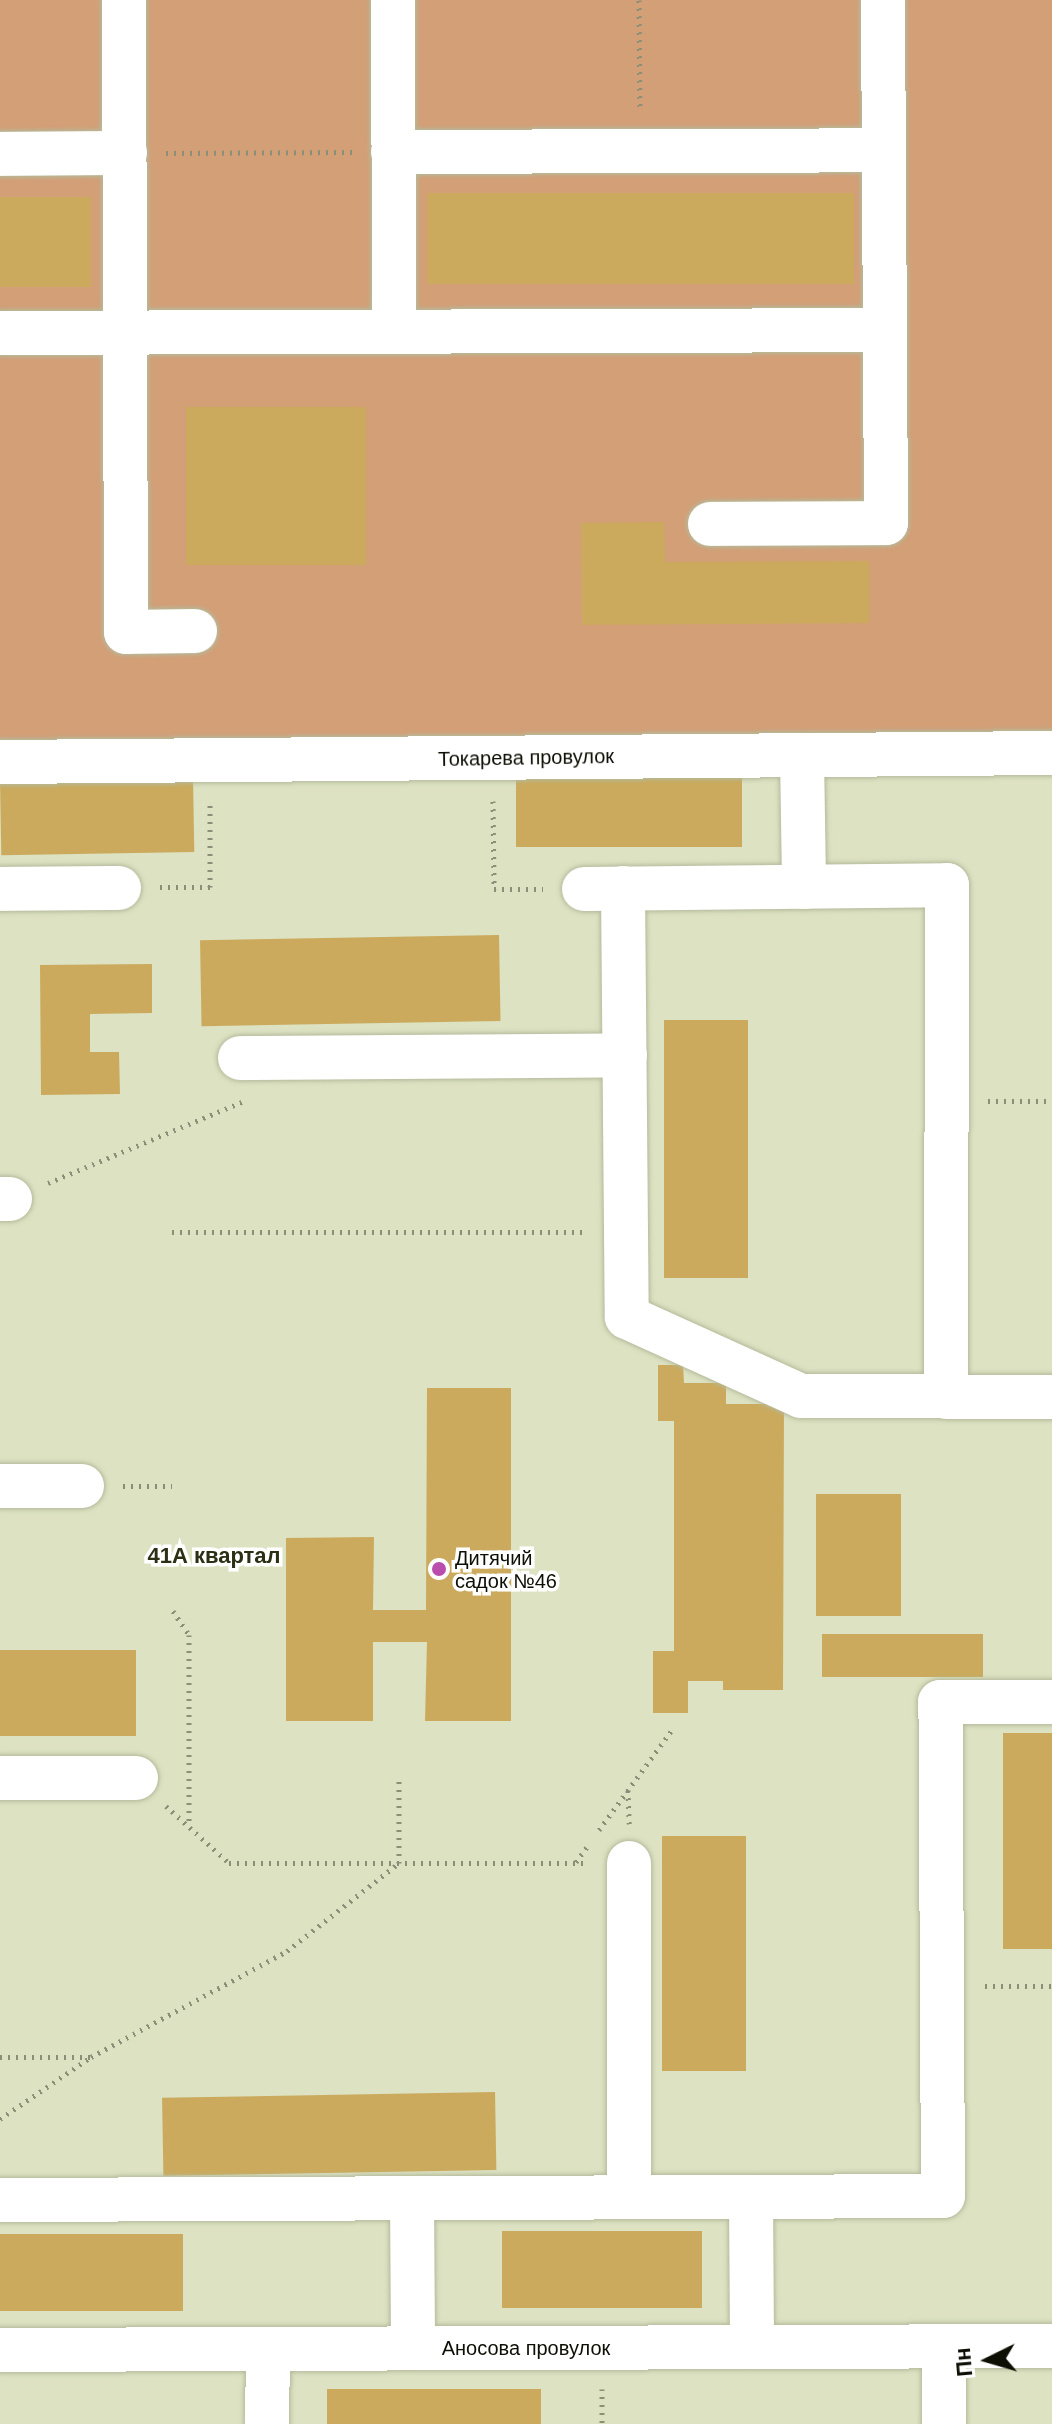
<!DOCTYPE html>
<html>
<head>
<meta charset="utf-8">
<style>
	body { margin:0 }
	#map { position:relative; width:1052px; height:2424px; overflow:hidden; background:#dce2c2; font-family:Arial,sans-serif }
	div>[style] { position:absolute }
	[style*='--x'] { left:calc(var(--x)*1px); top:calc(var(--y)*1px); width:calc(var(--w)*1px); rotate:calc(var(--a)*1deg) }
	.green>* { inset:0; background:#d39f77; transform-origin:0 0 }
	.building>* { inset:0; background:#cbaa5d; transform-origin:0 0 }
	.path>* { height:5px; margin-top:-2.5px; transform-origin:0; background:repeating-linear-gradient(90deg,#8b8f78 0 2px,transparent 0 8px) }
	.roads { filter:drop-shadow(0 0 2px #b4ba9b) drop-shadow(0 0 2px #b4ba9b) }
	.minor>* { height:44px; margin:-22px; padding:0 22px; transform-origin:22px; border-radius:22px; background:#fff }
	.dots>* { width:22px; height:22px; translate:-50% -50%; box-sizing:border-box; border:4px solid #fff; border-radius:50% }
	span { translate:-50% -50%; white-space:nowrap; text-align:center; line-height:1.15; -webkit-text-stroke:7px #fff; paint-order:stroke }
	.street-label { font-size:20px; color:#0d0f05 }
	.poi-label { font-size:20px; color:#0d0f05 }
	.left { translate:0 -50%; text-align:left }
	.neighbourhood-label { font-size:22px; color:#2b2f14; font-weight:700 }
	.north { position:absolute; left:948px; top:2320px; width:80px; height:80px; -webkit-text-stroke:6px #fff; paint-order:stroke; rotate:265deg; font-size:22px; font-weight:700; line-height:32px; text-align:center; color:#0d0f05 }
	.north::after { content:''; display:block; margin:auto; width:28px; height:36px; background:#0d0f05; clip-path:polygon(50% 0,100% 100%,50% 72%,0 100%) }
</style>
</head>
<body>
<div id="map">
	<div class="green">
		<div style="left:0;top:0;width:1052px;height:751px"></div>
	</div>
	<div class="building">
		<div style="left:854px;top:193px;width:91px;height:427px;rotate:90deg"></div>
		<div style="left:0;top:197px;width:91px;height:90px"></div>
		<div style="left:366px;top:407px;width:158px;height:180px;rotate:90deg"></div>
		<div style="clip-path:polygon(664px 522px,665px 562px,869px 561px,869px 623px,582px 625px,581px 523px)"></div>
		<div style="left:742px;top:774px;width:73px;height:226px;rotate:90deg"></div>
		<div style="left:193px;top:778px;width:74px;height:193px;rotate:89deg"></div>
		<div style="left:499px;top:935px;width:86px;height:299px;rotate:89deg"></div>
		<div style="clip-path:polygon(152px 964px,152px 1013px,90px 1014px,90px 1052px,119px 1052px,120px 1094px,41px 1095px,40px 965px)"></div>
		<div style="left:664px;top:1020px;width:84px;height:258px"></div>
		<div style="clip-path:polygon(658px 1365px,683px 1365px,684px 1383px,726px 1383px,726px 1404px,784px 1404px,783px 1690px,723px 1690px,723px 1681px,688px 1681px,688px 1713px,653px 1713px,653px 1651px,674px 1651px,674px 1421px,658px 1421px)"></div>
		<div style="clip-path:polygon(427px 1388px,511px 1388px,511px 1721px,425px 1721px,427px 1642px,373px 1642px,373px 1721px,286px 1721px,286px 1538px,374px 1537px,373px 1610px,426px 1610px)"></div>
		<div style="left:816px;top:1494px;width:85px;height:122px"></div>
		<div style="left:822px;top:1634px;width:161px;height:43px"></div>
		<div style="left:0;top:1650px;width:136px;height:86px"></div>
		<div style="left:1003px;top:1733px;width:49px;height:216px"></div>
		<div style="left:662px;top:1836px;width:84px;height:235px"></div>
		<div style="left:495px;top:2092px;width:78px;height:333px;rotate:89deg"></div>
		<div style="left:702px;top:2231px;width:77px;height:200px;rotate:90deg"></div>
		<div style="left:0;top:2234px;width:183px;height:77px"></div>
		<div style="left:327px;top:2389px;width:214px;height:35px"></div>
	</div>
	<div class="path">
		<div style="--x:639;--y:0;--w:111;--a:89.5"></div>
		<div style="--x:166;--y:153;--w:186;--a:-0.3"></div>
		<div style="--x:493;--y:801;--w:88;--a:89.3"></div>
		<div style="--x:494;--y:889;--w:49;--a:0"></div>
		<div style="--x:160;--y:887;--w:50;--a:0"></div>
		<div style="--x:210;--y:887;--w:84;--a:-90"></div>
		<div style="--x:988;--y:1101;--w:64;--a:0"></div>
		<div style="--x:48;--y:1183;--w:210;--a:-22.7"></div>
		<div style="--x:172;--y:1232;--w:413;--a:0"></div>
		<div style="--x:123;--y:1486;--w:49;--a:0"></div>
		<div style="--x:173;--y:1611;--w:29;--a:56"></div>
		<div style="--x:189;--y:1635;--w:190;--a:90"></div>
		<div style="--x:628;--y:1790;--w:34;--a:88"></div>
		<div style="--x:166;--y:1806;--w:85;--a:42.1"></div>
		<div style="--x:229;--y:1863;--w:357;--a:0"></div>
		<div style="--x:599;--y:1830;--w:127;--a:-53.9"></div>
		<div style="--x:576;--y:1862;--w:22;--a:-54"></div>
		<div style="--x:985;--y:1986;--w:67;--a:0"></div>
		<div style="--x:0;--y:2057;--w:91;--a:0"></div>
		<div style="--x:0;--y:2119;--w:110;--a:-34.3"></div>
		<div style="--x:91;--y:2057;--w:223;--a:-28.4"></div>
		<div style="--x:287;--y:1951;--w:142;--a:-38.2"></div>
		<div style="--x:399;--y:1863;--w:86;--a:-90"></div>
		<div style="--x:602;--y:2389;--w:35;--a:90"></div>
	</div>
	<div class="roads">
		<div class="minor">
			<div style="--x:124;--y:0;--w:632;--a:89.82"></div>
			<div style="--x:126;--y:632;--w:69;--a:-0.8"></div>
			<div style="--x:393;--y:0;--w:332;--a:89.8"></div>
			<div style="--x:393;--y:152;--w:491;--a:-0.2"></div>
			<div style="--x:0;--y:154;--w:125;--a:-0.5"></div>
			<div style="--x:0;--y:333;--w:885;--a:-0.19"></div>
			<div style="--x:710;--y:524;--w:176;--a:-0.3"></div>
			<div style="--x:886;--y:523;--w:523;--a:-90.33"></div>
			<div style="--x:802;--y:755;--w:132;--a:89.1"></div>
			<div style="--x:0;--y:762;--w:1052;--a:-0.49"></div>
			<div style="--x:623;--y:888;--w:429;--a:89.5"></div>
			<div style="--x:627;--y:1317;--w:191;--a:24.4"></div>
			<div style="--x:801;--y:1396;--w:251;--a:0.2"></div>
			<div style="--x:0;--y:889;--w:119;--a:-0.5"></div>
			<div style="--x:584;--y:889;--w:363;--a:-0.6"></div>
			<div style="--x:947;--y:885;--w:512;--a:90.11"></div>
			<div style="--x:240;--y:1058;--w:385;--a:-0.4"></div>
			<div style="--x:0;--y:1199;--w:10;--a:0"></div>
			<div style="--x:0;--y:1486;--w:82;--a:0"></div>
			<div style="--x:0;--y:1778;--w:136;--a:0"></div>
			<div style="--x:629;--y:2197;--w:334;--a:-90"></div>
			<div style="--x:751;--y:2197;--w:150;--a:89.6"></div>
			<div style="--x:412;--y:2198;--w:150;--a:89.6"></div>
			<div style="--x:0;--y:2200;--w:943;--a:-0.24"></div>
			<div style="--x:943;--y:2196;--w:494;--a:-90.3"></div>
			<div style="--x:940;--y:1702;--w:112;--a:0"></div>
			<div style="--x:0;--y:2350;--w:1052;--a:-0.22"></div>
			<div style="--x:267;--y:2424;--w:75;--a:-89.2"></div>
			<div style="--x:944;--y:2424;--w:78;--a:-90"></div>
		</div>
	</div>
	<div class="dots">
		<div style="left:439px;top:1569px;background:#b94eae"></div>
	</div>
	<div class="street-label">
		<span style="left:526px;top:758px;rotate:-1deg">Токарева провулок</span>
		<span style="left:526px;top:2348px">Аносова провулок</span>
	</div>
	<div class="poi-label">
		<span class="left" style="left:455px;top:1570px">Дитячий<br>садок №46</span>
	</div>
	<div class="neighbourhood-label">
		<span style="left:214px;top:1556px">41А квартал</span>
	</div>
	<div class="north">Пн</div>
</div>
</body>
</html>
